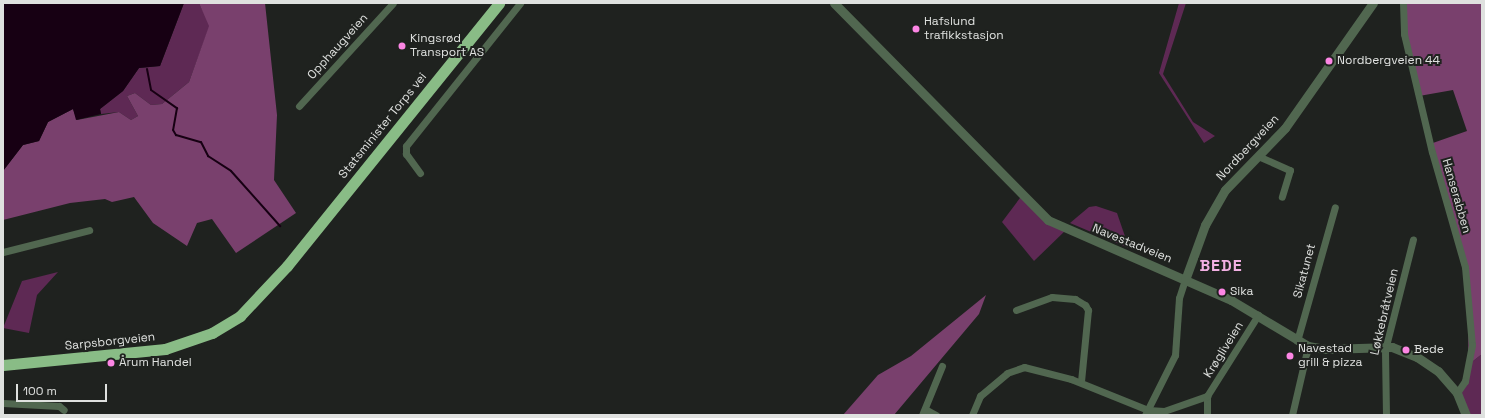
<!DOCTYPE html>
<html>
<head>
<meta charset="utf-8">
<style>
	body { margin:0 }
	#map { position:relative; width:1485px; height:418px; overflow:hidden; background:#1f221f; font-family:"Space Grotesk",sans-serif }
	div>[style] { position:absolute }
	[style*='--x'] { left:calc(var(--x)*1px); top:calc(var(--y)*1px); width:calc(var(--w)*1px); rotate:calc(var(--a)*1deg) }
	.green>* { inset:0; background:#5e2954 }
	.forest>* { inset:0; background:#79406d }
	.water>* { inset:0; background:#170013 }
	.stream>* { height:2px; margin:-1px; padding:0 1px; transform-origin:1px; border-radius:1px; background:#170013 }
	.minor>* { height:7px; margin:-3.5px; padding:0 3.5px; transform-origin:3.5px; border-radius:3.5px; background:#516750 }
	.tertiary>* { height:9px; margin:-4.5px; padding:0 4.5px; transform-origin:4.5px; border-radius:4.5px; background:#516750 }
	.trunk>* { height:11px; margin:-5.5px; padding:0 5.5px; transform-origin:5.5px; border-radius:5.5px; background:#89bc86 }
	.dots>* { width:11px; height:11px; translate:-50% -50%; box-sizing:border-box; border:2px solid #1f221f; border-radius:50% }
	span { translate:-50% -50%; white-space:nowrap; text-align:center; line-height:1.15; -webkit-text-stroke:4px #1f221f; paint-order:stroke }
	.poi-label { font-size:12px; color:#dfe1df }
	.left { translate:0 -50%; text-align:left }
	.street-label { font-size:12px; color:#dfe1df }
	.district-label { font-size:16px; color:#f2b0e3; font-weight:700; letter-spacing:1px }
	.frame { position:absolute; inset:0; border:4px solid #dfe1df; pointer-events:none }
	.scale { position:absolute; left:16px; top:384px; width:91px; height:18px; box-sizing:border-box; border:2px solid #dfe1df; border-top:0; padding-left:5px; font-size:12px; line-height:14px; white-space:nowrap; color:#dfe1df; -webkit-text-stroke:3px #1f221f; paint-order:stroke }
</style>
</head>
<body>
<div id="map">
	<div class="green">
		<div style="clip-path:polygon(184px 3px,199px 3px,210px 25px,189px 82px,162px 104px,151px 105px,135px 93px,127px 96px,138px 116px,131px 120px,119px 112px,101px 114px,100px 109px,123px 91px,139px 68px,160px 66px)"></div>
		<div style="clip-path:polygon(1179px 3px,1186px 3px,1163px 74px,1193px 122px,1215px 136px,1204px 143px,1159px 73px)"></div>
		<div style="clip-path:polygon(1023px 194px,1066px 230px,1034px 261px,1002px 222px)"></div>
		<div style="clip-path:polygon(1096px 206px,1117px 213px,1129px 248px,1070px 223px,1089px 207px)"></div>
		<div style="clip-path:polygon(58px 272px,37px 295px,29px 333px,3px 328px,22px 281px)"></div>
		<div style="clip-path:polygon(1482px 354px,1482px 415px,1466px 415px,1460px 398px,1468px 365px)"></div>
	</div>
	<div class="forest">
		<div style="clip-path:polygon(199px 3px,265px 3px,277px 115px,274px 180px,296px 213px,236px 253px,212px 219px,197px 223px,187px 246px,153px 223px,134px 197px,112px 202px,105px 199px,70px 203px,3px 220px,3px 171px,23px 145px,39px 141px,48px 122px,73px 109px,77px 120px,119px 112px,131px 120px,138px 116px,127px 96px,135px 93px,151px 105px,162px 104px,189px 82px,209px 26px)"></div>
		<div style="clip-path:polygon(1404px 3px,1482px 3px,1482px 354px,1468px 365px,1469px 293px,1430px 144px,1467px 131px,1453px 90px,1419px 96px,1402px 18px)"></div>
		<div style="clip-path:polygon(986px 295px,979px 314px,894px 415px,843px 415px,878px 375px,911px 356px)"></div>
	</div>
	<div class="water">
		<div style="clip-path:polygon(3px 3px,184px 3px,160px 66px,139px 68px,123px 91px,100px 109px,101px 114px,76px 120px,73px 109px,48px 122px,39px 141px,23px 145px,3px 171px)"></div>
	</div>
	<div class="stream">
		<div style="--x:147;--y:69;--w:21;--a:79"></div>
		<div style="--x:151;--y:90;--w:32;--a:35"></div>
		<div style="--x:177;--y:108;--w:22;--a:100"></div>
		<div style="--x:173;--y:130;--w:6;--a:59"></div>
		<div style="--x:176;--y:135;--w:26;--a:16"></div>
		<div style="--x:201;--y:142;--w:16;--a:63"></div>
		<div style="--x:208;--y:156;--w:27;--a:33"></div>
		<div style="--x:231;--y:171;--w:74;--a:48.3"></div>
	</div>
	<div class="minor">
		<div style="--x:1403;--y:3;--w:31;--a:88"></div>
		<div style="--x:1404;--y:34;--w:121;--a:76.7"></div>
		<div style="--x:1432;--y:152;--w:120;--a:74"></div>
		<div style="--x:1465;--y:267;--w:78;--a:84.9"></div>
		<div style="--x:1472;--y:345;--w:37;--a:101"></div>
		<div style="--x:1465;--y:381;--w:14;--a:124"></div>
		<div style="--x:299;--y:106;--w:139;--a:-47.6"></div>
		<div style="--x:1258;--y:156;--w:35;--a:24"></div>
		<div style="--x:1290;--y:170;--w:28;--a:107"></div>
		<div style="--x:420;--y:173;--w:24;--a:-126"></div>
		<div style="--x:406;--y:154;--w:8;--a:-90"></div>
		<div style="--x:406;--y:146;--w:183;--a:-51.4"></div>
		<div style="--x:3;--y:252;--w:89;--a:-14.3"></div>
		<div style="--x:1016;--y:310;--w:38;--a:-20"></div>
		<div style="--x:1052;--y:297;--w:23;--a:5"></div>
		<div style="--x:1075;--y:299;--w:12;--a:31"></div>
		<div style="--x:1085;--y:305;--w:6;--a:59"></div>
		<div style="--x:1088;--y:310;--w:72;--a:95.6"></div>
		<div style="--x:1297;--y:341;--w:139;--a:-74.2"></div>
		<div style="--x:1207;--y:396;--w:19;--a:90"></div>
		<div style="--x:3;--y:403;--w:56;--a:3.1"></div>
		<div style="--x:59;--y:406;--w:6;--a:39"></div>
		<div style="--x:925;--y:409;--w:13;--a:29"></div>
		<div style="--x:922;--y:415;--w:53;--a:-67.8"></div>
		<div style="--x:972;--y:415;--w:21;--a:-67"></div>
		<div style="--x:980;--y:396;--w:35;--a:-40"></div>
		<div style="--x:1007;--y:373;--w:18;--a:-19"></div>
		<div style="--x:1024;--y:367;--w:49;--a:14.3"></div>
		<div style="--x:1071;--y:379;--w:83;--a:21.9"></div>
		<div style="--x:1148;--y:410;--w:16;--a:4"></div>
		<div style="--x:1164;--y:411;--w:46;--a:-19.2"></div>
		<div style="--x:1207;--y:396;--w:96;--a:-57.8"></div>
		<div style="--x:1145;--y:415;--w:67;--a:-63.4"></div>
		<div style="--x:1175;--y:355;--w:57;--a:-86"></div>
		<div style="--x:1179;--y:298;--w:19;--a:-72"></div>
		<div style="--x:1292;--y:415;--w:71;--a:-76.9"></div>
		<div style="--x:1386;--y:415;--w:65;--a:-90.9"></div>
		<div style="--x:1385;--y:350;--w:114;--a:-75.8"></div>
	</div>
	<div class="tertiary">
		<div style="--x:834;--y:3;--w:305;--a:45.4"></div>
		<div style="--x:1048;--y:220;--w:200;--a:23.6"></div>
		<div style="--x:1231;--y:300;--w:90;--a:30.9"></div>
		<div style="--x:1308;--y:346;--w:17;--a:10"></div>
		<div style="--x:1325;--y:349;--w:67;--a:-1.7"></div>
		<div style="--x:1392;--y:347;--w:27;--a:22"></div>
		<div style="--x:1417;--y:357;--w:25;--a:34"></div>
		<div style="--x:1438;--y:371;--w:29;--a:49"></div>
		<div style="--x:1457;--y:393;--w:24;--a:68"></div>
		<div style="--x:1185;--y:280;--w:59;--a:-70"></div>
		<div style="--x:1205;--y:225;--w:40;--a:-60.3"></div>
		<div style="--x:1225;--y:190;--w:86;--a:-45.9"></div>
		<div style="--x:1285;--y:128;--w:153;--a:-54.9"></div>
	</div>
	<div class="trunk">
		<div style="--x:3;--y:365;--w:163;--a:-5.6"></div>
		<div style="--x:165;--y:349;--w:50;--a:-18.8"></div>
		<div style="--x:212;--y:333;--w:33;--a:-31"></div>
		<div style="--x:240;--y:316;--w:69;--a:-46.8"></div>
		<div style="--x:287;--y:266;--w:338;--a:-51.1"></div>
	</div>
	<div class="dots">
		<div style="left:916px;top:29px;background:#fc86e4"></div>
		<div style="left:402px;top:46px;background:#fc86e4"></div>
		<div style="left:1329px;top:61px;background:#fc86e4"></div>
		<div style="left:1222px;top:292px;background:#fc86e4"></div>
		<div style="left:1406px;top:350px;background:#fc86e4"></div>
		<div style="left:1290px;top:356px;background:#fc86e4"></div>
		<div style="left:111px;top:363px;background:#fc86e4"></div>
	</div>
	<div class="poi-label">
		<span class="left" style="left:924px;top:29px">Hafslund<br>trafikkstasjon</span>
		<span class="left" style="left:410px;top:46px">Kingsrød<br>Transport AS</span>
		<span class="left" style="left:1337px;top:61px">Nordbergveien 44</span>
		<span class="left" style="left:1230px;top:292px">Sika</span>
		<span class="left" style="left:1298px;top:356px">Navestad<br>grill &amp; pizza</span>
		<span class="left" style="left:1414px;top:350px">Bede</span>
		<span class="left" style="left:119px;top:363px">Årum Handel</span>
	</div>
	<div class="street-label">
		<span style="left:338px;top:47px;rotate:-48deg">Opphaugveien</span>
		<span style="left:383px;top:126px;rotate:-51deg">Statsminister Torps vei</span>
		<span style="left:1248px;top:148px;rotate:-47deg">Nordbergveien</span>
		<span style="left:1456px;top:196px;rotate:74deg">Hanserabben</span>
		<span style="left:1132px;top:244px;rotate:22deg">Navestadveien</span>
		<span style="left:1305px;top:271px;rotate:-75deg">Sikatunet</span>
		<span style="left:1385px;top:312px;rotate:-77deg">Løkkebråtveien</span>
		<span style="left:110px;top:342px;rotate:-6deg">Sarpsborgveien</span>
		<span style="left:1224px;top:350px;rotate:-58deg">Krøgliveien</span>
	</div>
	<div class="district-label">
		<span style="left:1221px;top:266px">BEDE</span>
	</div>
	<div class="frame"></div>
	<div class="scale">100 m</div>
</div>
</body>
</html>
